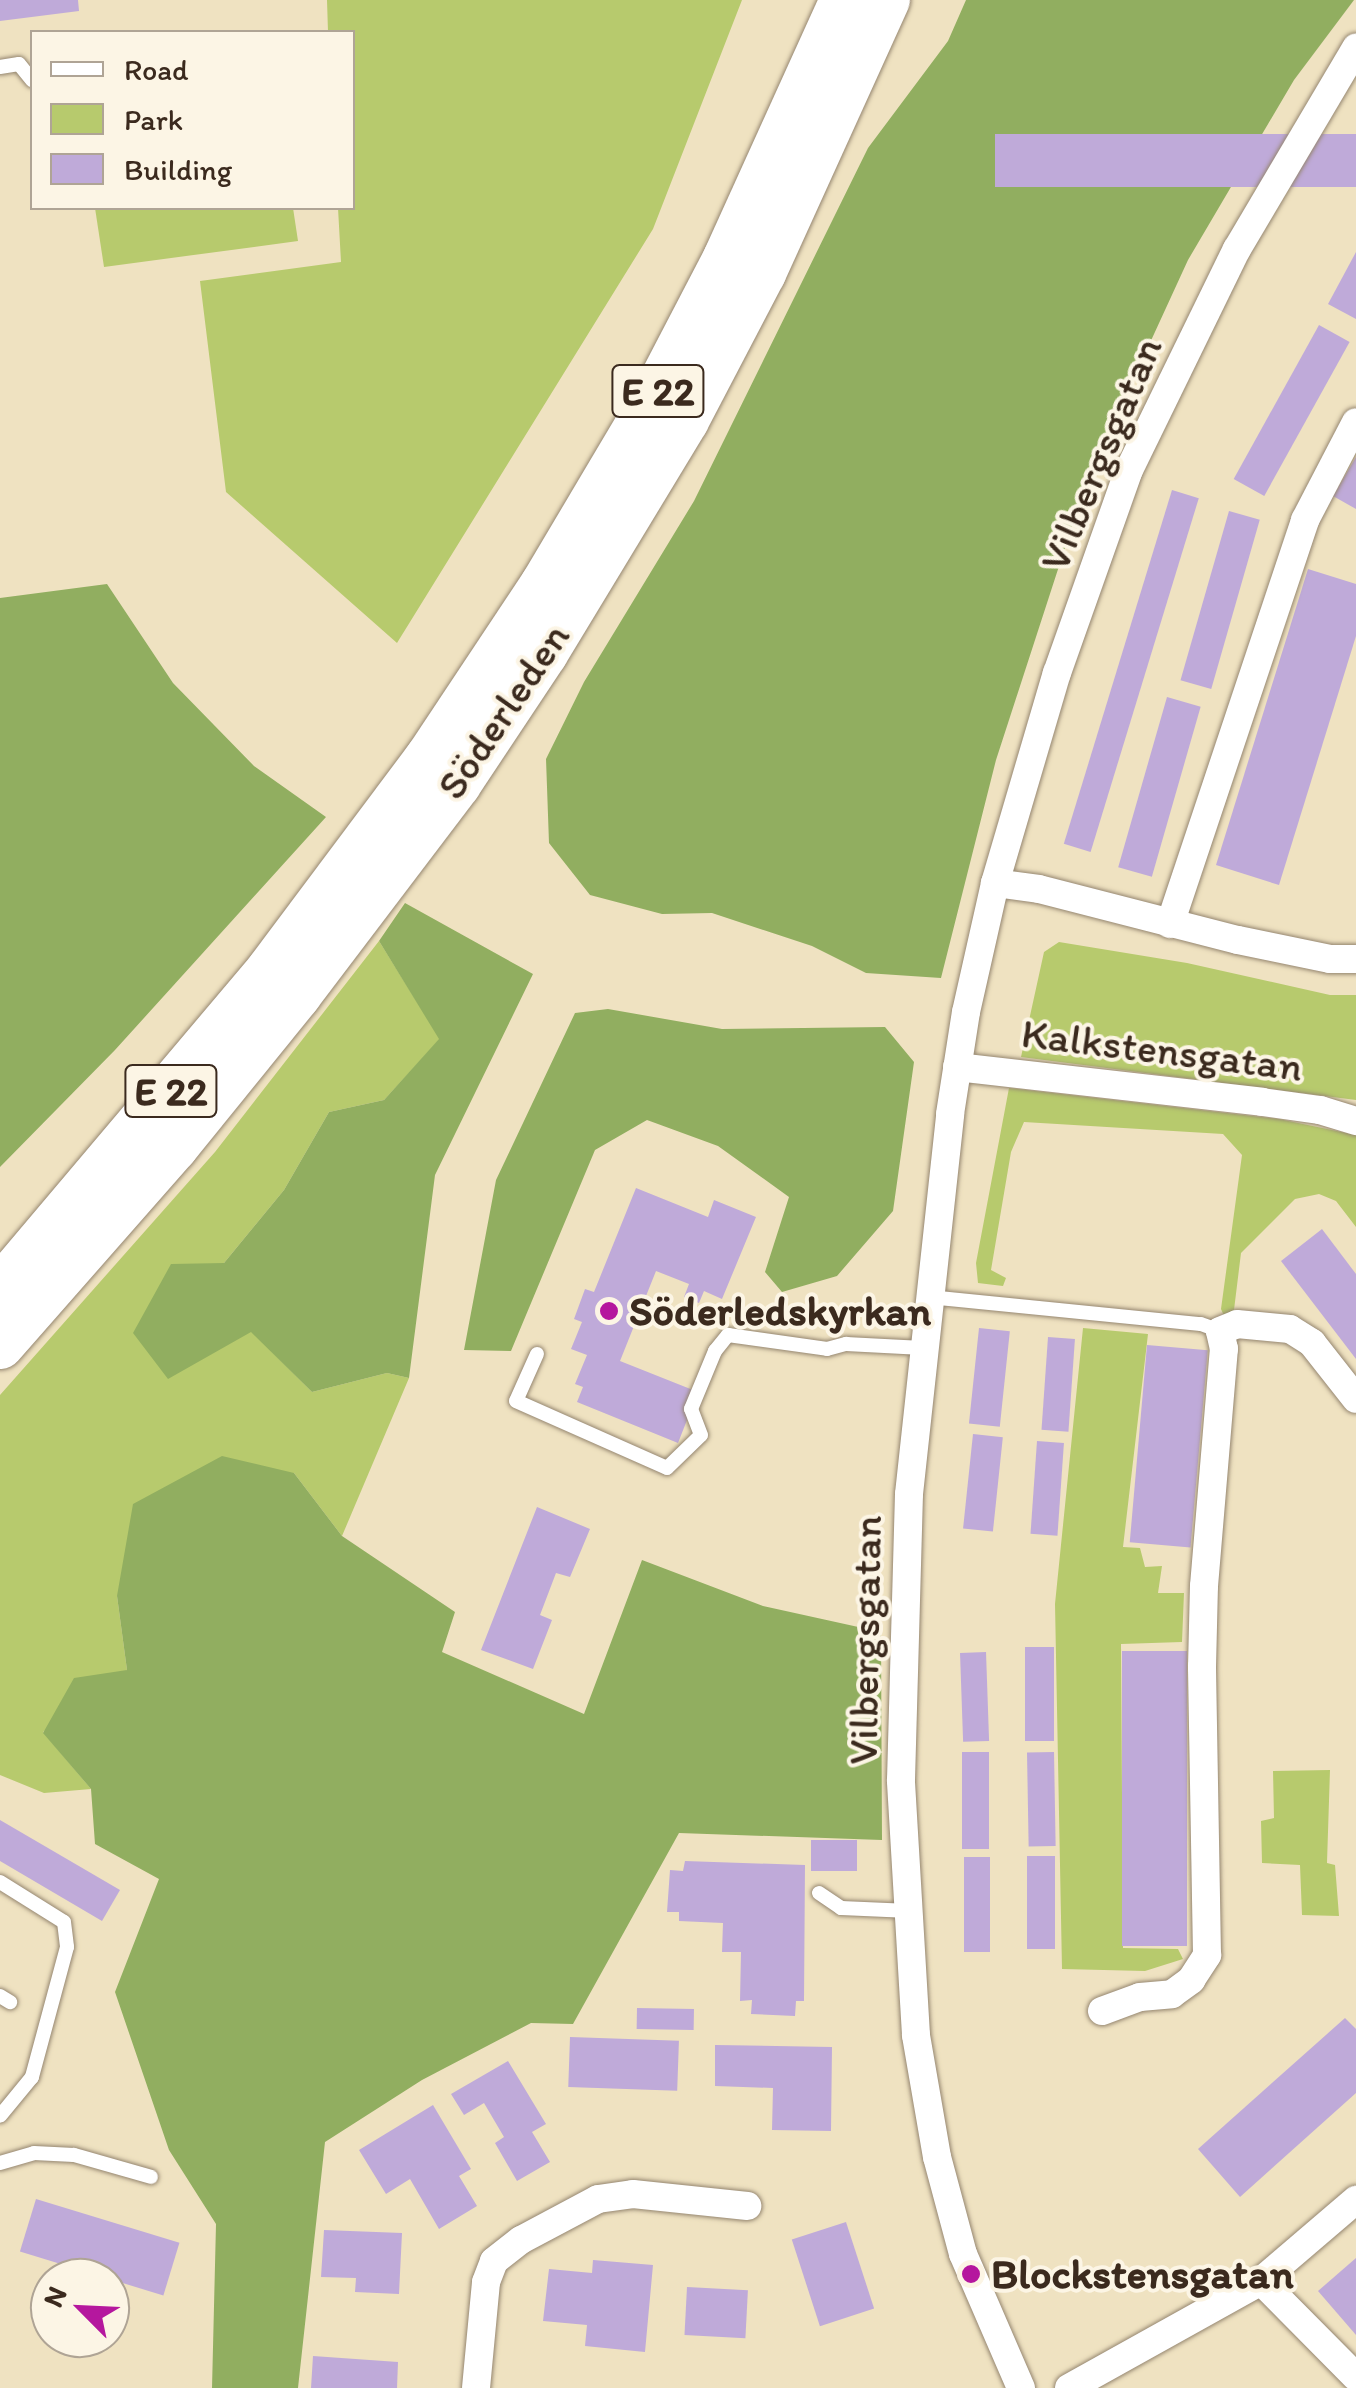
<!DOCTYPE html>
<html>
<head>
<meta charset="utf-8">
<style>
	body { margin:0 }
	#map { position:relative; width:1356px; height:2388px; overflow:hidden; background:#efe2c1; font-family:Itim,sans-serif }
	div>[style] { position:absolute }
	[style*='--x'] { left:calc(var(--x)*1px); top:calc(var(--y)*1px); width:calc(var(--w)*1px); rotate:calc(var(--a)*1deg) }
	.green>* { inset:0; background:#b7ca6d }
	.forest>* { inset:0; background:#91ae60 }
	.building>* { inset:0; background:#bfaad9; transform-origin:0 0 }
	.roads { filter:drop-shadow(0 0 2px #958670) drop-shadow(0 0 2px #958670) }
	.lane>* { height:14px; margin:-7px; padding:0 7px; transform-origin:7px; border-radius:7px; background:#fff }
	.street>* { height:28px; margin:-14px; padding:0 14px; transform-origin:14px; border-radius:14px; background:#fff }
	.highway>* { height:48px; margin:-24px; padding:0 24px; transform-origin:24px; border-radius:24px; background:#fff }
	.dots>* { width:28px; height:28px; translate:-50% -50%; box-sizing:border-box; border:5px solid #fcf5e5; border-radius:50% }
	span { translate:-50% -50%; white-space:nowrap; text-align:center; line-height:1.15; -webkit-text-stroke:8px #fcf5e5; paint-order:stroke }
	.shield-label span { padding:2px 8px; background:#fcf5e5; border:2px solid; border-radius:8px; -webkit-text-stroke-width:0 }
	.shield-label { font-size:40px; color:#3b2a1e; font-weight:700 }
	.street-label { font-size:42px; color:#3b2a1e }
	.poi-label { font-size:42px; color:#3b2a1e; font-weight:700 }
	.left { translate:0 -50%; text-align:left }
	.legend { position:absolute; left:30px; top:30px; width:325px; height:180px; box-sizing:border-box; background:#fcf5e5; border:2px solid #afa495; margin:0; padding:12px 18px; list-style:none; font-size:30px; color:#3b2a1e }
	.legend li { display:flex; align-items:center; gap:20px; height:50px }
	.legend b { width:50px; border:2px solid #afa495 }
	.north { position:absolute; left:30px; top:2258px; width:100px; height:100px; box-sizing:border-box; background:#fcf5e5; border:2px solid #afa495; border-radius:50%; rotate:294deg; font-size:28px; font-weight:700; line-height:40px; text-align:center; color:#3b2a1e }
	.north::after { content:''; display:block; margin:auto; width:35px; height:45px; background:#b5179e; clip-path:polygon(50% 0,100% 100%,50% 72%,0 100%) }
</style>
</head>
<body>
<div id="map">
	<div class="green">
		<div style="clip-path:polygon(327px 0,742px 0,653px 229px,397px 643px,226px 492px,200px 281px,341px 262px,338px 208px,352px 208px,352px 32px,328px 32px)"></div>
		<div style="clip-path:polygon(95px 208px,293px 208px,298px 241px,104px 267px)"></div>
		<div style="clip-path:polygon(379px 941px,440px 1039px,384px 1100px,329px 1112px,284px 1190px,224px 1263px,252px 1332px,312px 1392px,387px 1373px,409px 1378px,342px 1536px,294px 1473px,117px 1596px,127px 1670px,43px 1732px,91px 1789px,44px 1793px,0 1775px,0 1395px,215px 1152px)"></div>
		<div style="clip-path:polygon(1059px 942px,1187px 963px,1330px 995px,1356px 995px,1356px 1100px,1021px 1057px,1044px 952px)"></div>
		<div style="clip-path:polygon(1009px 1088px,1279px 1119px,1356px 1135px,1356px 1227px,1336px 1201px,1319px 1194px,1295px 1199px,1241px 1253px,1234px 1310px,1225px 1318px,1221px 1309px,1242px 1155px,1223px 1134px,1024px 1122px,1011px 1152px,991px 1270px,1006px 1278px,1003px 1286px,978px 1283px,976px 1263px)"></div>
		<div style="clip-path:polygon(1083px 1328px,1148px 1334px,1123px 1547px,1140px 1548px,1145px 1567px,1162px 1566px,1158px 1593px,1184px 1593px,1182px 1642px,1121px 1644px,1123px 1948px,1178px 1949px,1183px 1959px,1145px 1971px,1062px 1969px,1055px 1604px)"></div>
		<div style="clip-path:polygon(1330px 1770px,1327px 1863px,1335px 1865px,1339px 1916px,1302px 1915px,1300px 1865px,1262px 1863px,1261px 1821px,1274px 1818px,1273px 1771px)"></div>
	</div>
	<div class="forest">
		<div style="clip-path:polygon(966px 0,1354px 0,1294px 80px,1188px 260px,1087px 480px,996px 760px,941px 978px,866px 973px,812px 946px,712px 913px,662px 914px,590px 895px,549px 843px,546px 759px,584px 682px,694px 501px,868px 148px,948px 41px)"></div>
		<div style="clip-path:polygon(107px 584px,173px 683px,254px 766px,326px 817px,115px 1050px,0 1167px,0 598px)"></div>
		<div style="clip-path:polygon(405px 903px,533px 974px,435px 1175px,409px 1378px,387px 1373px,312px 1392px,251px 1332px,168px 1379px,133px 1333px,171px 1264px,224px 1263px,284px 1190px,329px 1112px,384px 1100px,439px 1039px,379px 941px)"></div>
		<div style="clip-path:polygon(608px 1009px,722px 1029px,885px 1027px,914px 1062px,893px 1211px,837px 1276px,782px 1292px,765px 1272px,789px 1197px,718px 1146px,647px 1120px,595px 1150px,511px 1351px,464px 1350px,496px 1180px,575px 1013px)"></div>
		<div style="clip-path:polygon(222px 1456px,294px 1473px,342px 1536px,455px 1612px,442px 1652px,584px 1714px,642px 1560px,763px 1606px,881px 1632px,882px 1840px,679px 1833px,573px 2024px,531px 2023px,422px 2080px,325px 2142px,298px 2388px,212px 2388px,216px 2224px,169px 2150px,115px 1992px,159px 1879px,95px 1844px,91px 1789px,43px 1733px,74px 1678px,127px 1670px,117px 1596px,133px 1504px)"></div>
	</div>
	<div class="building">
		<div style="clip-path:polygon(0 0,78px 0,79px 11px,0 21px)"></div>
		<div style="left:1356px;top:134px;width:53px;height:361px;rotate:90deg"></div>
		<div style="clip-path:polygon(1356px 252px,1356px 319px,1328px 304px)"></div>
		<div style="left:1319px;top:325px;width:35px;height:176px;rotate:29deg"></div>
		<div style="clip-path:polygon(1356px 457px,1356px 509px,1333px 496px)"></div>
		<div style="left:1172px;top:490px;width:28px;height:370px;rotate:17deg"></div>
		<div style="left:1229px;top:511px;width:32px;height:176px;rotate:16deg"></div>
		<div style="clip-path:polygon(1308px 569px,1356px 584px,1356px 636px,1279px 885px,1216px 865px)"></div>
		<div style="left:1167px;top:697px;width:35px;height:177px;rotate:16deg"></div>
		<div style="clip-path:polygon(636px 1188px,708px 1217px,714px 1200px,756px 1217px,722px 1299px,704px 1291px,699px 1303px,684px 1297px,689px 1284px,656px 1271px,620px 1361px,698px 1392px,678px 1443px,577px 1402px,583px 1387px,575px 1384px,587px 1355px,571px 1349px,582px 1322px,574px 1319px,585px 1289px,594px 1292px)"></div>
		<div style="clip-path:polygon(1322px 1229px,1356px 1274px,1356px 1359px,1281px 1261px)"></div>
		<div style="left:979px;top:1328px;width:31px;height:96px;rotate:6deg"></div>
		<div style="left:1048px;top:1337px;width:27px;height:93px;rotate:4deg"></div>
		<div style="left:1147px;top:1345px;width:61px;height:198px;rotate:5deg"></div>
		<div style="left:973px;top:1434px;width:30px;height:95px;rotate:6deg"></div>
		<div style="left:1037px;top:1441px;width:27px;height:93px;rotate:4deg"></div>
		<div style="clip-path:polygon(537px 1507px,590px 1529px,570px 1577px,556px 1573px,540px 1615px,552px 1620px,533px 1669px,481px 1650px)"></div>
		<div style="left:1054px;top:1647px;width:94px;height:29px;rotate:90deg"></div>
		<div style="left:1122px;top:1651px;width:65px;height:295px"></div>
		<div style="left:986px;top:1652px;width:89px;height:26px;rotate:88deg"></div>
		<div style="left:962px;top:1752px;width:27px;height:97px"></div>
		<div style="left:1054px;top:1752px;width:94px;height:27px;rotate:89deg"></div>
		<div style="clip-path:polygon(0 1820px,120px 1890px,102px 1921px,0 1861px)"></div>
		<div style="left:811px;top:1840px;width:46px;height:31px"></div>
		<div style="left:1027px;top:1856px;width:28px;height:93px"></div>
		<div style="left:964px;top:1857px;width:26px;height:95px"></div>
		<div style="clip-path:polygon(685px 1861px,805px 1865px,804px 2001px,796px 2001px,795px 2016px,751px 2014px,752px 2000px,740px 2001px,741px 1952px,722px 1952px,723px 1923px,679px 1921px,679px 1912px,667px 1912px,670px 1870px,683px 1871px)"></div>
		<div style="left:637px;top:2008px;width:57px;height:21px;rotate:1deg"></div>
		<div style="clip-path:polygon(1345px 2018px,1356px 2029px,1356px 2093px,1240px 2197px,1198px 2149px)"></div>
		<div style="left:570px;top:2037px;width:109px;height:50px;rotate:2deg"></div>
		<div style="clip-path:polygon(715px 2045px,832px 2047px,831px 2131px,772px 2130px,773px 2088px,715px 2086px)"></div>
		<div style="clip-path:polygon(508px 2061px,546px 2124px,532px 2132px,550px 2162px,517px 2181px,495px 2143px,504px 2137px,484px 2103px,464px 2115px,451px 2094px)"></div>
		<div style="clip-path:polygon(433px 2105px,471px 2169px,459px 2176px,477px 2206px,439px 2229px,410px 2179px,386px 2194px,359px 2150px)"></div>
		<div style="left:36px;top:2199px;width:150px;height:55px;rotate:17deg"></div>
		<div style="left:846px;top:2222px;width:91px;height:57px;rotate:72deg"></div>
		<div style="clip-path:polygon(324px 2230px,402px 2233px,399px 2294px,355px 2292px,356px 2278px,321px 2277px)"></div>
		<div style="clip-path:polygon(1356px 2258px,1356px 2335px,1318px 2291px)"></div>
		<div style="clip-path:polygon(593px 2260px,653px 2265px,645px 2352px,585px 2346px,587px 2325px,543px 2321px,549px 2269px,592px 2273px)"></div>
		<div style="left:687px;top:2287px;width:61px;height:48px;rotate:3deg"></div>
		<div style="clip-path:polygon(313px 2356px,398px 2362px,397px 2388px,311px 2388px)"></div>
	</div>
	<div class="roads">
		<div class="lane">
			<div style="--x:0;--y:67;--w:19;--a:-9"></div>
			<div style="--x:19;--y:64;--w:21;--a:51"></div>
			<div style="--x:929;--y:1297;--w:273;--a:5.7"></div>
			<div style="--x:1201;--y:1324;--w:20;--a:20"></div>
			<div style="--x:537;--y:1354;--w:51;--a:114.1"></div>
			<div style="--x:516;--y:1401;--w:165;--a:23.9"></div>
			<div style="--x:667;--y:1468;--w:47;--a:-44.1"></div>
			<div style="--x:701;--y:1435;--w:28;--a:-111"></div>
			<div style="--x:691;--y:1409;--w:63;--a:-67.5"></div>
			<div style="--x:715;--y:1351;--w:21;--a:-51"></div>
			<div style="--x:728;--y:1335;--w:100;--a:8"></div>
			<div style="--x:827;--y:1349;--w:20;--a:-15"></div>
			<div style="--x:846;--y:1344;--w:77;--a:3"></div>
			<div style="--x:0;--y:1882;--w:75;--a:32"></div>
			<div style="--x:64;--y:1922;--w:25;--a:83"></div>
			<div style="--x:67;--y:1947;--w:135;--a:105.1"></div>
			<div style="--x:32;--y:2077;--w:50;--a:129.4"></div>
			<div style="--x:819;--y:1893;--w:27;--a:34"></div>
			<div style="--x:841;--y:1908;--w:69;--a:2.5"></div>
			<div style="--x:0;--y:1996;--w:12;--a:31"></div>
			<div style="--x:0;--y:2163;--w:35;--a:-16"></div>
			<div style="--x:34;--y:2153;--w:40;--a:2.9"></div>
			<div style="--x:74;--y:2155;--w:80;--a:15.9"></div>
		</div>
		<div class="street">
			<div style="--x:995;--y:883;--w:44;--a:7.8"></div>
			<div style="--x:1039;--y:889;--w:205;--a:14.4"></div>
			<div style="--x:1238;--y:940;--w:94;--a:11.7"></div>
			<div style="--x:1330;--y:959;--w:26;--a:0"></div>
			<div style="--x:1170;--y:924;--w:426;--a:-71.5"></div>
			<div style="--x:1305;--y:520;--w:110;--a:-62.5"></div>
			<div style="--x:957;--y:1067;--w:307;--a:6.5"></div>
			<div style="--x:1262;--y:1102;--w:59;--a:7.9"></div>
			<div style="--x:1320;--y:1110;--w:38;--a:17"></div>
			<div style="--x:1102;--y:2011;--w:40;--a:-20.2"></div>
			<div style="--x:1140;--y:1997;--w:32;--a:-5"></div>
			<div style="--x:1172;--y:1994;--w:24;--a:-36"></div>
			<div style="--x:1191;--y:1980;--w:30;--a:-57"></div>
			<div style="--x:1207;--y:1955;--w:288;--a:-91"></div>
			<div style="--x:1202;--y:1667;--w:81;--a:-88.6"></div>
			<div style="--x:1204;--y:1586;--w:238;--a:-85.2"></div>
			<div style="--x:1224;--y:1349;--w:18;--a:-103"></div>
			<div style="--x:1220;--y:1331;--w:18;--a:-22"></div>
			<div style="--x:1237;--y:1324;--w:53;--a:5.4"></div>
			<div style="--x:1290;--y:1329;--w:26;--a:32"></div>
			<div style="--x:1312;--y:1343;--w:71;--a:51.8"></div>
			<div style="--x:1261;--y:2281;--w:135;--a:45.3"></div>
			<div style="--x:476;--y:2388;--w:106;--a:-84.6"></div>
			<div style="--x:486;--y:2282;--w:22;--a:-69"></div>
			<div style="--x:494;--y:2261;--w:34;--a:-38"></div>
			<div style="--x:521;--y:2240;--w:87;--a:-28"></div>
			<div style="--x:598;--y:2199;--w:35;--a:-8"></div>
			<div style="--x:633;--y:2194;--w:115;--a:6"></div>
			<div style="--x:1021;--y:2388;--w:146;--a:-113.4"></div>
			<div style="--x:963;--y:2254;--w:100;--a:-105"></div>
			<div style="--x:937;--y:2157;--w:124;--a:-99.8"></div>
			<div style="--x:916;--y:2035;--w:255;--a:-93.4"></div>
			<div style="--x:901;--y:1780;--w:286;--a:-88.4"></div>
			<div style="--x:909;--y:1494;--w:382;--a:-83.8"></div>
			<div style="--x:950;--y:1114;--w:103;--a:-81.1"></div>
			<div style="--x:966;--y:1012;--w:132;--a:-77.3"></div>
			<div style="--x:995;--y:883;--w:219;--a:-73.6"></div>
			<div style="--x:1057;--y:673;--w:213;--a:-70.5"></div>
			<div style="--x:1128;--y:472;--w:248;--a:-64"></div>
			<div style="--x:1237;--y:249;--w:234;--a:-59.4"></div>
			<div style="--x:1069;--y:2388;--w:220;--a:-29.1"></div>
			<div style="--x:1261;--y:2281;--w:125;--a:-40.5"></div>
		</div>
		<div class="highway">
			<div style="--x:0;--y:1290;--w:420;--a:-49.8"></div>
			<div style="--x:271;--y:969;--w:264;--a:-53.2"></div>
			<div style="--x:429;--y:758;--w:208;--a:-56.4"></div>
			<div style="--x:544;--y:585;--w:206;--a:-59.3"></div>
			<div style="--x:649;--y:408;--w:169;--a:-62.5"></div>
			<div style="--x:727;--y:258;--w:283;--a:-65.6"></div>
			<div style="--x:0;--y:1345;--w:264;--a:-48.7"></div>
			<div style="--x:174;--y:1147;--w:196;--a:-51"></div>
			<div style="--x:297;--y:995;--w:265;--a:-52.8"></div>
			<div style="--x:457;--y:784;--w:157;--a:-56.4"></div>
			<div style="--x:544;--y:653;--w:272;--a:-58.8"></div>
			<div style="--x:685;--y:420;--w:166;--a:-62.4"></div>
			<div style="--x:762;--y:273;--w:300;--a:-65.6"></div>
		</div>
	</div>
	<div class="dots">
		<div style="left:609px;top:1311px;background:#b5179e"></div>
		<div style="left:971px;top:2274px;background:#b5179e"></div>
	</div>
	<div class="shield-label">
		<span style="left:658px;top:391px">E 22</span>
		<span style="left:171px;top:1091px">E 22</span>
	</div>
	<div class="street-label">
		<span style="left:1101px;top:454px;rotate:-67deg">Vilbergsgatan</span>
		<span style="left:503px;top:711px;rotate:-56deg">Söderleden</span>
		<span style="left:1162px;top:1050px;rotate:7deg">Kalkstensgatan</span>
		<span style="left:865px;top:1640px;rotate:-89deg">Vilbergsgatan</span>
	</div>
	<div class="poi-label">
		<span class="left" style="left:629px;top:1311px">Söderledskyrkan</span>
		<span class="left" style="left:991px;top:2274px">Blockstensgatan</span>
	</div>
	<ul class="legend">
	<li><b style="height:12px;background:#fff"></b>Road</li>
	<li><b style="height:28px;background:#b7ca6d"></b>Park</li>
	<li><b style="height:28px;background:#bfaad9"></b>Building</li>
	</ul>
	<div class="north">N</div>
</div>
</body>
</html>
